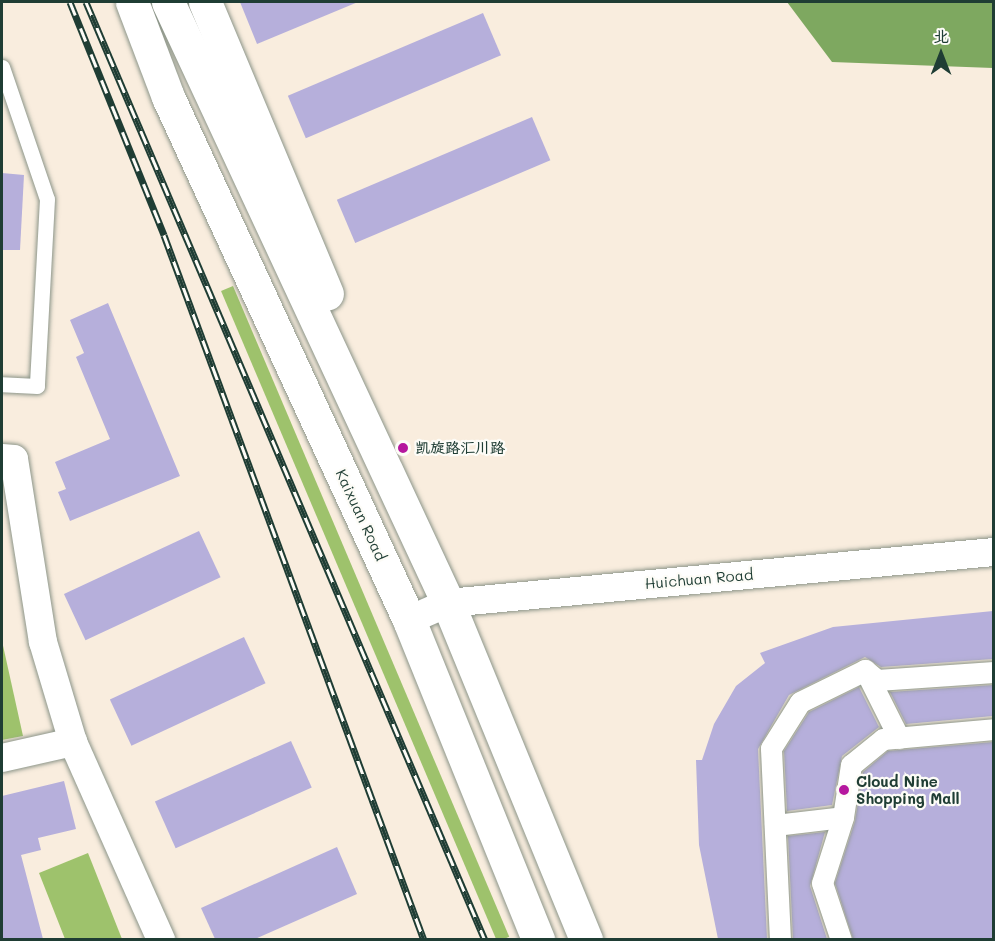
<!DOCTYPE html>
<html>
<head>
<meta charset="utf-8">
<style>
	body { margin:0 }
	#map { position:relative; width:995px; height:941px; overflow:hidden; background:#f9edde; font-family:Mali,"LXGW WenKai TC",sans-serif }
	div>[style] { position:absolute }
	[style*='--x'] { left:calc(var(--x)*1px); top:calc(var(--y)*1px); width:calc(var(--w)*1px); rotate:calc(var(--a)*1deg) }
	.green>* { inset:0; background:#9ec26c; transform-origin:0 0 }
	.forest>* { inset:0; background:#7ea860 }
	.building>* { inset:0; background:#b6afdb; transform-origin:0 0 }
	.roads { filter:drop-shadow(0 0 2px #8c9589) drop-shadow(0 0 2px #8c9589) }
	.service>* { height:15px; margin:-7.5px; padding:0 7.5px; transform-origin:7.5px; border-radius:7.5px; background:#fff }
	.pedestrian>* { height:21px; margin:-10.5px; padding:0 10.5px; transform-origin:10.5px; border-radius:10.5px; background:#fff }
	.minor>* { height:28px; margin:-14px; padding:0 14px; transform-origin:14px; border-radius:14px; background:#fff }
	.tertiary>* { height:33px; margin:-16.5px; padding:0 16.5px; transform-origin:16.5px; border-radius:16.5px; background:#fff }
	.rail>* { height:7px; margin-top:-3.5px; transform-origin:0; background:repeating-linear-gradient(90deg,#fdfcf7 0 14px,#1f3d34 0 28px); box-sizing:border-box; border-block:2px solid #1f3d34 }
	.dots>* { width:16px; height:16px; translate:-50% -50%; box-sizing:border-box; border:3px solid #fdfcf7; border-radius:50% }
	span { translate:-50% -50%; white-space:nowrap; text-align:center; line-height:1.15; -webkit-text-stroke:4.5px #fdfcf7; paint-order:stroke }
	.poi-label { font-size:15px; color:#1f3d34; font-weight:700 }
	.left { translate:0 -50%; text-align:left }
	.street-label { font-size:15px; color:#1f3d34 }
	.frame { position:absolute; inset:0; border:3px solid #1f3d34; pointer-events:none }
	.north { position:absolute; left:911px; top:24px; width:60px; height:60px; -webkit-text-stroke:4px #fdfcf7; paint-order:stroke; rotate:0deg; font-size:16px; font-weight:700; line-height:24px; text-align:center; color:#1f3d34 }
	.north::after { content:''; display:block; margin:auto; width:21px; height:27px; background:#1f3d34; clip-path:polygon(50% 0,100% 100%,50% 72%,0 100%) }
</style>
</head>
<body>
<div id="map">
	<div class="green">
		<div style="left:233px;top:286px;width:707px;height:13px;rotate:67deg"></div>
		<div style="clip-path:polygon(2px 641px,23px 736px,2px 740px)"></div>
		<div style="clip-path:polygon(88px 853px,122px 939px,65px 939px,39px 873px)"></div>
	</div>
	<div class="forest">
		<div style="clip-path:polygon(787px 2px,993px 2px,993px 68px,832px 62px)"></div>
	</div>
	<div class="building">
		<div style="clip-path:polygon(240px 2px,358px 2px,257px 44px)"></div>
		<div style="left:483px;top:13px;width:46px;height:212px;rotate:67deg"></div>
		<div style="left:532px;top:117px;width:47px;height:212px;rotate:67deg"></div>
		<div style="clip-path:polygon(2px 173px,24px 175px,20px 250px,2px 250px)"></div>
		<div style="clip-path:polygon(108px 303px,180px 476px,70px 521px,58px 492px,66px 489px,55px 462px,110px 439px,76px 357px,84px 353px,70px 320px)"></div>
		<div style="left:199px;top:531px;width:51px;height:149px;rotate:65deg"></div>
		<div style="clip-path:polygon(993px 611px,993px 659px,881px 667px,865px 657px,789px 695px,758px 749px,767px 939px,718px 939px,699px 845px,696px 760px,702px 760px,714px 724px,736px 686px,765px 663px,760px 653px,833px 627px)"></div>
		<div style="left:244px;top:637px;width:51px;height:148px;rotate:65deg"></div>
		<div style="clip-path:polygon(993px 685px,993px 716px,906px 724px,890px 692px)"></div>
		<div style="clip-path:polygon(859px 687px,879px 727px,842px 756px,832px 805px,787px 811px,784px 751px,809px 712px)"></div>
		<div style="left:291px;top:741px;width:51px;height:149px;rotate:66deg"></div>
		<div style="clip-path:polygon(993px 742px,993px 939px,853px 939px,835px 883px,855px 821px,863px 772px,888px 751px)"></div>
		<div style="clip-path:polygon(64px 781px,76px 829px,38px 838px,41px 850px,21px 855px,43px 939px,2px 939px,2px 796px)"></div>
		<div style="clip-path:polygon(825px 832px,810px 886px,827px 939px,793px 939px,788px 836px)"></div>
		<div style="clip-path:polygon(337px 847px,357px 894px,255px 939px,215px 939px,201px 908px)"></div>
	</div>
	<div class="roads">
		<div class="service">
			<div style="--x:2;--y:67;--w:139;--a:71.2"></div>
			<div style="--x:47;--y:199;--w:187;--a:93.1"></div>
			<div style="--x:37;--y:386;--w:35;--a:-177"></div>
		</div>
		<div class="pedestrian">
			<div style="--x:865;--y:670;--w:76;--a:63.4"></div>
			<div style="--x:775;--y:825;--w:68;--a:-6.7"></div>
			<div style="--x:780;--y:940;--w:192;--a:-92.7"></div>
			<div style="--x:771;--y:748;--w:54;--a:-57.8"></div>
			<div style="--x:800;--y:702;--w:72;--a:-26.2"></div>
			<div style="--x:865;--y:670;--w:16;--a:40"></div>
			<div style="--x:877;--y:680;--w:117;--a:-3.9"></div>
			<div style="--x:841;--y:940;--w:60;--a:-108.4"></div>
			<div style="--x:822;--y:883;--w:69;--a:-72.3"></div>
			<div style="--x:843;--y:817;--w:53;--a:-81.3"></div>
			<div style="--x:851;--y:765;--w:41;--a:-39.1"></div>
			<div style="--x:883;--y:739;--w:111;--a:-5.1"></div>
		</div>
		<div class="minor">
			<div style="--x:2;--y:458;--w:12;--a:5"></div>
			<div style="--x:14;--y:459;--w:185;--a:81"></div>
			<div style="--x:43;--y:642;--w:104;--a:73.3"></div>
			<div style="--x:73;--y:742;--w:217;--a:66"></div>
			<div style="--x:409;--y:620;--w:43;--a:-23.6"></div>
			<div style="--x:448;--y:603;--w:548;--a:-5.34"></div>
			<div style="--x:2;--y:758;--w:73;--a:-12.7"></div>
		</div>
		<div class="tertiary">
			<div style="--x:132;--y:2;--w:102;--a:69.2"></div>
			<div style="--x:168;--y:97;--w:576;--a:65.26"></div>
			<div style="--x:409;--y:620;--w:345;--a:68"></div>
			<div style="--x:168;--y:2;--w:663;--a:65.02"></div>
			<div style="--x:448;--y:603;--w:364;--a:67.7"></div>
			<div style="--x:205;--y:2;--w:316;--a:67.3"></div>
		</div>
	</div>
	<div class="rail">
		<div style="--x:70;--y:2;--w:251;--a:68"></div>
		<div style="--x:164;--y:235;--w:751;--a:69.76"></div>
		<div style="--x:86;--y:2;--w:1019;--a:66.96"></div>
	</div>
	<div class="dots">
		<div style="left:403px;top:448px;background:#b5179e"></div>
		<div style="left:844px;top:790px;background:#b5179e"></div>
	</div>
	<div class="poi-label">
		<span class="left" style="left:415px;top:448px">凯旋路汇川路</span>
		<span class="left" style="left:856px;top:790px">Cloud Nine<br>Shopping Mall</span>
	</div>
	<div class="street-label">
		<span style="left:361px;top:515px;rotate:65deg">Kaixuan Road</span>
		<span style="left:699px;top:579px;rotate:-5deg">Huichuan Road</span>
	</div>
	<div class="frame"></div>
	<div class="north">北</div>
</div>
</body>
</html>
